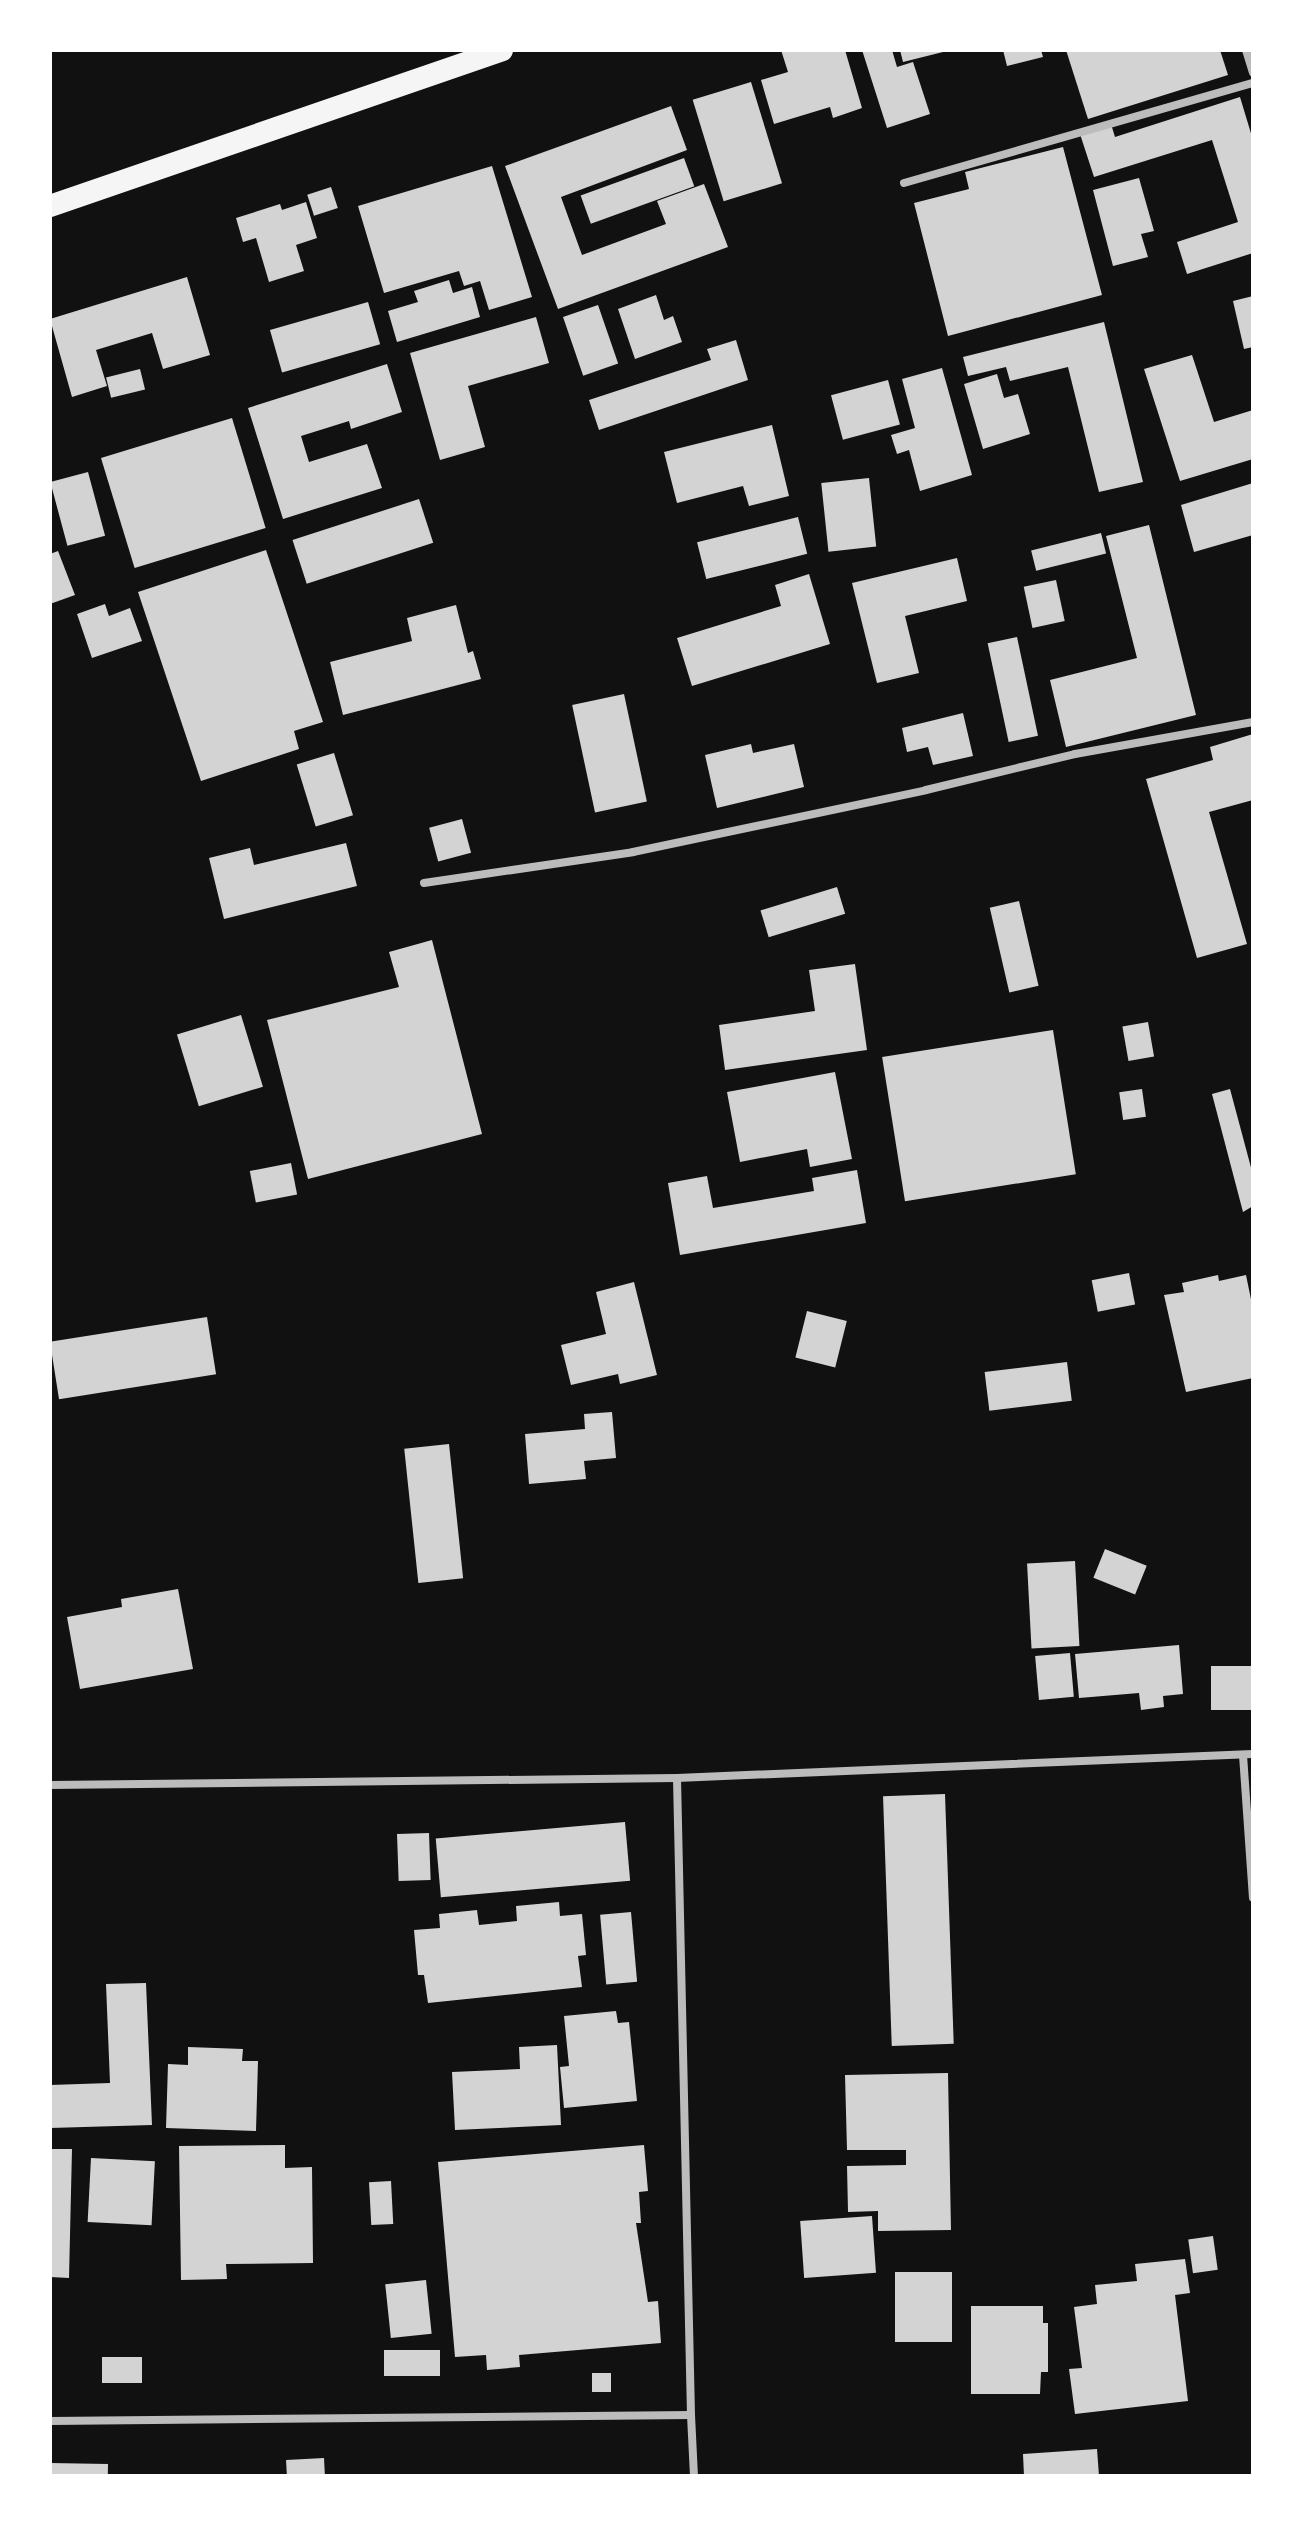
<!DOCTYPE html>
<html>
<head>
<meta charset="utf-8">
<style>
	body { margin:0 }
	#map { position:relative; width:1303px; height:2526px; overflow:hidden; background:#111; font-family:"Asap Condensed",sans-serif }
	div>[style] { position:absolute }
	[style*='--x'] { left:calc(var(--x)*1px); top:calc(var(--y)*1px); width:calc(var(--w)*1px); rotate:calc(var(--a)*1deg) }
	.building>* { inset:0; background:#d3d3d3; transform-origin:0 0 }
	.minor>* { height:8px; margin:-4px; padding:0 4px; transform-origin:4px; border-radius:4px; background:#bcbcbc }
	.trunk>* { height:22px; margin:-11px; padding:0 11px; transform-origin:11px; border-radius:11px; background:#f5f5f5 }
	span { translate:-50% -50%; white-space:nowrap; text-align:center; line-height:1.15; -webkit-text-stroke:6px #fff; paint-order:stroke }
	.frame { position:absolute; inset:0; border:52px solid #fff; pointer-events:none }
</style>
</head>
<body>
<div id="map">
	<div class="building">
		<div style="clip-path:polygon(781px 50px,845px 50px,862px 108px,833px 118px,830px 107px,774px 124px,761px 80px,788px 72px)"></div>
		<div style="clip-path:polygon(862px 50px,892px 50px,897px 67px,913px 62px,930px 114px,887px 128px)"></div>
		<div style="clip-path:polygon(900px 50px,947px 50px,947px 51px,903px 62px)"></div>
		<div style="clip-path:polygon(1003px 50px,1041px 50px,1043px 57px,1007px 66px)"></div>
		<div style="clip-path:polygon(1066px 50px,1220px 50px,1228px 75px,1088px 119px)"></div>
		<div style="left:751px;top:82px;width:106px;height:61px;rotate:73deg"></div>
		<div style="clip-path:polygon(1240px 97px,1253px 140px,1253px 253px,1187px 274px,1177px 242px,1238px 222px,1212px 140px,1094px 177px,1080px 134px,1111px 124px,1115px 137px)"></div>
		<div style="clip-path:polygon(671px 106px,687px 150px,561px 197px,582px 255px,666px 224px,657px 201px,704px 184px,728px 247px,558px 309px,505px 166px)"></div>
		<div style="clip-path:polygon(1063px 147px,1102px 295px,948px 336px,914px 203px,969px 189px,965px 172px)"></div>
		<div style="left:684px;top:158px;width:30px;height:110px;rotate:70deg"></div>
		<div style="clip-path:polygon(492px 166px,532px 297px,489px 310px,480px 281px,464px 286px,459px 271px,384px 293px,358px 206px)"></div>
		<div style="clip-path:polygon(1139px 178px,1154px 231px,1141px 234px,1148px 257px,1113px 266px,1093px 190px)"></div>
		<div style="left:331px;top:187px;width:22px;height:25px;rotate:72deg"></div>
		<div style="clip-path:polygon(306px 202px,317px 238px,296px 245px,304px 271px,269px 282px,256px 238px,243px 242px,236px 218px,280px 204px,282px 210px)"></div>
		<div style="clip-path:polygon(187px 277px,210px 355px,163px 369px,152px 333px,96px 350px,107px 386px,72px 397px,50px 319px)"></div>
		<div style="clip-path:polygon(449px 280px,453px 293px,472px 287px,480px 317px,397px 342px,388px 311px,418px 302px,414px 291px)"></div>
		<div style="clip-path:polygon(656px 295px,664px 320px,673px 316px,682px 342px,635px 359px,618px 309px)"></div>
		<div style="clip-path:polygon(1253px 296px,1253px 347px,1244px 349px,1233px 301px)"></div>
		<div style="left:368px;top:302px;width:44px;height:102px;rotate:74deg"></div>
		<div style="left:598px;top:305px;width:62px;height:37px;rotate:71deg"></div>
		<div style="clip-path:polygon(536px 317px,549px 363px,468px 386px,485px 447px,440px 460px,410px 353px)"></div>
		<div style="clip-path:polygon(1104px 322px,1143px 482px,1099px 492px,1068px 367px,1010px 381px,1006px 367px,968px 376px,963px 357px)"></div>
		<div style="clip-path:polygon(736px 340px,748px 380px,599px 430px,589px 400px,711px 360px,707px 349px)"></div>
		<div style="clip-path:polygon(1192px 355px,1214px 422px,1253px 410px,1253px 459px,1180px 481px,1144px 369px)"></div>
		<div style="clip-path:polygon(387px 364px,402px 412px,351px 429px,349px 421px,301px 436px,309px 462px,367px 444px,382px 488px,283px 519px,248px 408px)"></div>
		<div style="clip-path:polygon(942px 368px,972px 475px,920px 491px,909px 450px,897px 454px,891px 435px,915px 428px,902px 379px)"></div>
		<div style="left:140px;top:369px;width:21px;height:35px;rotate:76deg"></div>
		<div style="clip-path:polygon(997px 374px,1004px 398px,1018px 394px,1030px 434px,983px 449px,964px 384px)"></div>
		<div style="left:888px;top:380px;width:46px;height:59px;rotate:75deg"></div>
		<div style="left:232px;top:418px;width:115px;height:137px;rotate:73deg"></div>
		<div style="clip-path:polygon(772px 425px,789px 496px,749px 506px,743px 486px,677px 503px,664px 452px)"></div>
		<div style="left:88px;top:472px;width:66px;height:39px;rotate:75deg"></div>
		<div style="left:869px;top:478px;width:69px;height:48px;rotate:84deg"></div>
		<div style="clip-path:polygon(1253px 483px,1253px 535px,1194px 552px,1181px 505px)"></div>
		<div style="left:419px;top:499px;width:46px;height:133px;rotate:72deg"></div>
		<div style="left:798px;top:517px;width:38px;height:104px;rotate:76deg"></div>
		<div style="clip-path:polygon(1149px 525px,1196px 715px,1066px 747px,1050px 680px,1137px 658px,1106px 536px)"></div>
		<div style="left:1101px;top:533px;width:21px;height:72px;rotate:76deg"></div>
		<div style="clip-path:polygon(266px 550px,323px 722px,294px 731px,299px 749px,201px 781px,138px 592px)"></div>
		<div style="clip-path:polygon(58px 551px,75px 595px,50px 604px,50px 554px)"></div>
		<div style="clip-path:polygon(957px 558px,967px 601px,905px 616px,919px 673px,877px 683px,852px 583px)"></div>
		<div style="clip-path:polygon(809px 574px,830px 644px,692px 686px,677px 638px,781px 606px,775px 585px)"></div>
		<div style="left:1056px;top:580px;width:42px;height:33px;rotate:78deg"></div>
		<div style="clip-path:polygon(105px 604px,109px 616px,130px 608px,142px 641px,92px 658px,77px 614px)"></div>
		<div style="clip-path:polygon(456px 605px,468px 653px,473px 651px,481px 679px,343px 715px,330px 662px,412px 641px,407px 618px)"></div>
		<div style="left:1017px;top:637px;width:101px;height:30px;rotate:78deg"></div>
		<div style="left:624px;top:694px;width:110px;height:53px;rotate:78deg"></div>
		<div style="clip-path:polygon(963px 713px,973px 756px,933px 765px,928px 747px,907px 752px,902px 728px)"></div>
		<div style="clip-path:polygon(1253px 734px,1253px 800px,1209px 812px,1247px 944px,1197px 958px,1146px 779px,1213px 760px,1210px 747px)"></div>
		<div style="clip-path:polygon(751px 744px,753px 753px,794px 744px,804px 787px,717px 808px,705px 755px)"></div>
		<div style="left:334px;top:753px;width:65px;height:39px;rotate:73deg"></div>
		<div style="left:462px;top:819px;width:35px;height:34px;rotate:75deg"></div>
		<div style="clip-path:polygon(346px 843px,357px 886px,224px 919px,209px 858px,250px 848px,254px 865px)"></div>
		<div style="left:837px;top:887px;width:28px;height:80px;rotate:73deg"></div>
		<div style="left:1019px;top:901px;width:87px;height:30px;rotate:77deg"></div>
		<div style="clip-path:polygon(432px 940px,482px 1134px,308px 1179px,267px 1020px,399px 987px,389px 952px)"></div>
		<div style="clip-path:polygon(855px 964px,867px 1050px,725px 1070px,719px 1025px,815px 1011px,809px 970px)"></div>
		<div style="left:241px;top:1015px;width:75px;height:67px;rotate:73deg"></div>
		<div style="left:1148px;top:1022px;width:35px;height:26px;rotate:80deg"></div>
		<div style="left:1053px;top:1030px;width:146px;height:173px;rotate:81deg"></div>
		<div style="clip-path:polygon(835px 1072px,852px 1159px,810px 1167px,807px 1149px,740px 1162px,727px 1092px)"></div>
		<div style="left:1142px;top:1089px;width:28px;height:23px;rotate:82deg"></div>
		<div style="clip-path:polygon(1230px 1089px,1253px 1175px,1253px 1206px,1243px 1212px,1212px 1094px)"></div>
		<div style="left:291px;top:1163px;width:32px;height:42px;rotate:79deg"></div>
		<div style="clip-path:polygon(857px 1170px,866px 1223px,680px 1255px,668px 1183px,707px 1176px,713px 1208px,814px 1191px,812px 1178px)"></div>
		<div style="left:1129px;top:1273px;width:32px;height:38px;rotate:79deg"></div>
		<div style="clip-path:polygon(1218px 1275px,1219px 1281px,1246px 1275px,1253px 1309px,1253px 1378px,1186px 1392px,1164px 1295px,1184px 1292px,1182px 1283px)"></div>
		<div style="clip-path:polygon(634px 1282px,657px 1375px,620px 1384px,618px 1374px,571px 1385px,561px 1345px,606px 1334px,596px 1292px)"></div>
		<div style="left:807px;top:1311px;width:41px;height:48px;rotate:14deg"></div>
		<div style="left:207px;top:1317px;width:58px;height:159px;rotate:81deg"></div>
		<div style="left:1067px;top:1362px;width:39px;height:83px;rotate:83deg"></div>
		<div style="clip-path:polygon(612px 1412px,616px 1458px,584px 1461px,586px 1479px,529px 1484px,525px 1434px,585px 1429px,584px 1414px)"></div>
		<div style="left:449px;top:1444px;width:135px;height:45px;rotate:84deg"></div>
		<div style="left:1105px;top:1549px;width:45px;height:31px;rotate:22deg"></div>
		<div style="left:1075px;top:1561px;width:85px;height:48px;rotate:87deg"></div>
		<div style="clip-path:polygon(178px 1589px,193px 1669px,80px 1689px,67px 1617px,122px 1607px,121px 1599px)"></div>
		<div style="clip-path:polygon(1179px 1645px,1183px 1694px,1163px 1696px,1164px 1707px,1141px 1710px,1139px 1693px,1079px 1698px,1075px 1654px)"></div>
		<div style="left:1070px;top:1653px;width:44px;height:35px;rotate:85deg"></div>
		<div style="left:1253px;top:1666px;width:44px;height:42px;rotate:90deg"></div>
		<div style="left:945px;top:1794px;width:250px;height:62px;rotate:88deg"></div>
		<div style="left:625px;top:1822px;width:59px;height:190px;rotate:85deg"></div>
		<div style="left:429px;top:1833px;width:47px;height:32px;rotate:88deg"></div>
		<div style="clip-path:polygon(559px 1902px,560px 1916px,582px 1914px,586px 1955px,578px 1956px,582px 1987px,428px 2003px,424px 1975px,418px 1975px,414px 1930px,440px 1928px,439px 1914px,477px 1910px,479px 1925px,517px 1921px,516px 1906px)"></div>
		<div style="left:631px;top:1912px;width:70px;height:31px;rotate:85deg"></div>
		<div style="clip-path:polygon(146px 1983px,152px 2125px,50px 2128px,50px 2085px,110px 2083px,106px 1984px)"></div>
		<div style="clip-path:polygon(616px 2011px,618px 2023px,629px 2022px,637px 2101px,564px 2108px,560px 2067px,569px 2066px,564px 2016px)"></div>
		<div style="clip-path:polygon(557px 2045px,561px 2125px,455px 2130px,452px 2072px,520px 2069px,519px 2047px)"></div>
		<div style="clip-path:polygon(188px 2047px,243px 2049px,242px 2061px,258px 2061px,256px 2131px,166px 2128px,168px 2064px,188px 2065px)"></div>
		<div style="clip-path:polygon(948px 2073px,951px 2230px,878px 2231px,878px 2211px,848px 2212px,847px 2166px,906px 2165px,906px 2150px,847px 2150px,845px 2075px)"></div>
		<div style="clip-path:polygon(285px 2145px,285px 2168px,312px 2167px,313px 2263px,226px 2264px,227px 2279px,181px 2280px,179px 2146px)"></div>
		<div style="clip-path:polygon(644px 2145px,648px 2191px,639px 2192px,641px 2223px,636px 2223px,648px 2302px,658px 2301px,661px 2343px,519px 2355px,520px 2367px,487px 2370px,486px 2355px,455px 2357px,438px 2162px)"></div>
		<div style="clip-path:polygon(50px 2149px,72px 2149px,69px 2278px,50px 2277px)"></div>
		<div style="left:91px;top:2158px;width:64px;height:64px;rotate:3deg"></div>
		<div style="left:391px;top:2181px;width:43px;height:22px;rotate:87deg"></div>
		<div style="left:872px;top:2216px;width:57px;height:72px;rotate:86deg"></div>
		<div style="left:1213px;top:2236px;width:34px;height:25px;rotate:82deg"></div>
		<div style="clip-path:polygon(1185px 2259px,1190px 2293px,1175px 2295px,1188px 2401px,1075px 2414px,1069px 2369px,1082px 2368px,1074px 2307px,1097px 2304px,1095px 2285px,1137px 2281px,1135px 2264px)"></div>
		<div style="left:895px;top:2272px;width:57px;height:70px"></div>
		<div style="left:426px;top:2280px;width:54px;height:41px;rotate:84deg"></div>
		<div style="clip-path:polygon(971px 2306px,1043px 2306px,1043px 2323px,1048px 2323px,1048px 2372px,1041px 2372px,1040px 2394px,971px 2394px)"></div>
		<div style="left:384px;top:2350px;width:56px;height:26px"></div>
		<div style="left:142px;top:2357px;width:26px;height:40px;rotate:90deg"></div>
		<div style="left:611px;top:2373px;width:19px;height:19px;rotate:90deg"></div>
		<div style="clip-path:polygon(1097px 2449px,1099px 2476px,1024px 2476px,1023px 2454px)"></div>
		<div style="left:324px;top:2458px;width:18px;height:38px;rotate:87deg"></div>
		<div style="left:50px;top:2463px;width:58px;height:13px;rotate:1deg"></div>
	</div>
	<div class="minor">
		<div style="--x:1246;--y:50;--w:24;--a:73"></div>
		<div style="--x:904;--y:183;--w:363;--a:-16"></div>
		<div style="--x:424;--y:883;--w:211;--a:-8.4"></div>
		<div style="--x:633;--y:852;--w:299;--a:-11.9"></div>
		<div style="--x:926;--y:790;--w:153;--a:-13.6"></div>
		<div style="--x:1075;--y:754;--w:181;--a:-10.2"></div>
		<div style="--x:1243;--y:1755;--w:143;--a:86"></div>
		<div style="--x:50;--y:1785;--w:627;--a:-0.64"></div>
		<div style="--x:677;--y:1778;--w:576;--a:-2.39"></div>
		<div style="--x:691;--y:2415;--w:61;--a:87.2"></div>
		<div style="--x:50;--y:2421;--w:641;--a:-0.54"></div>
		<div style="--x:691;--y:2415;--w:637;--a:-91.26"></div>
	</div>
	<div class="trunk">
		<div style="--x:50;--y:206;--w:478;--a:-19"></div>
	</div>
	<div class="frame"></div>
</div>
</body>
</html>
